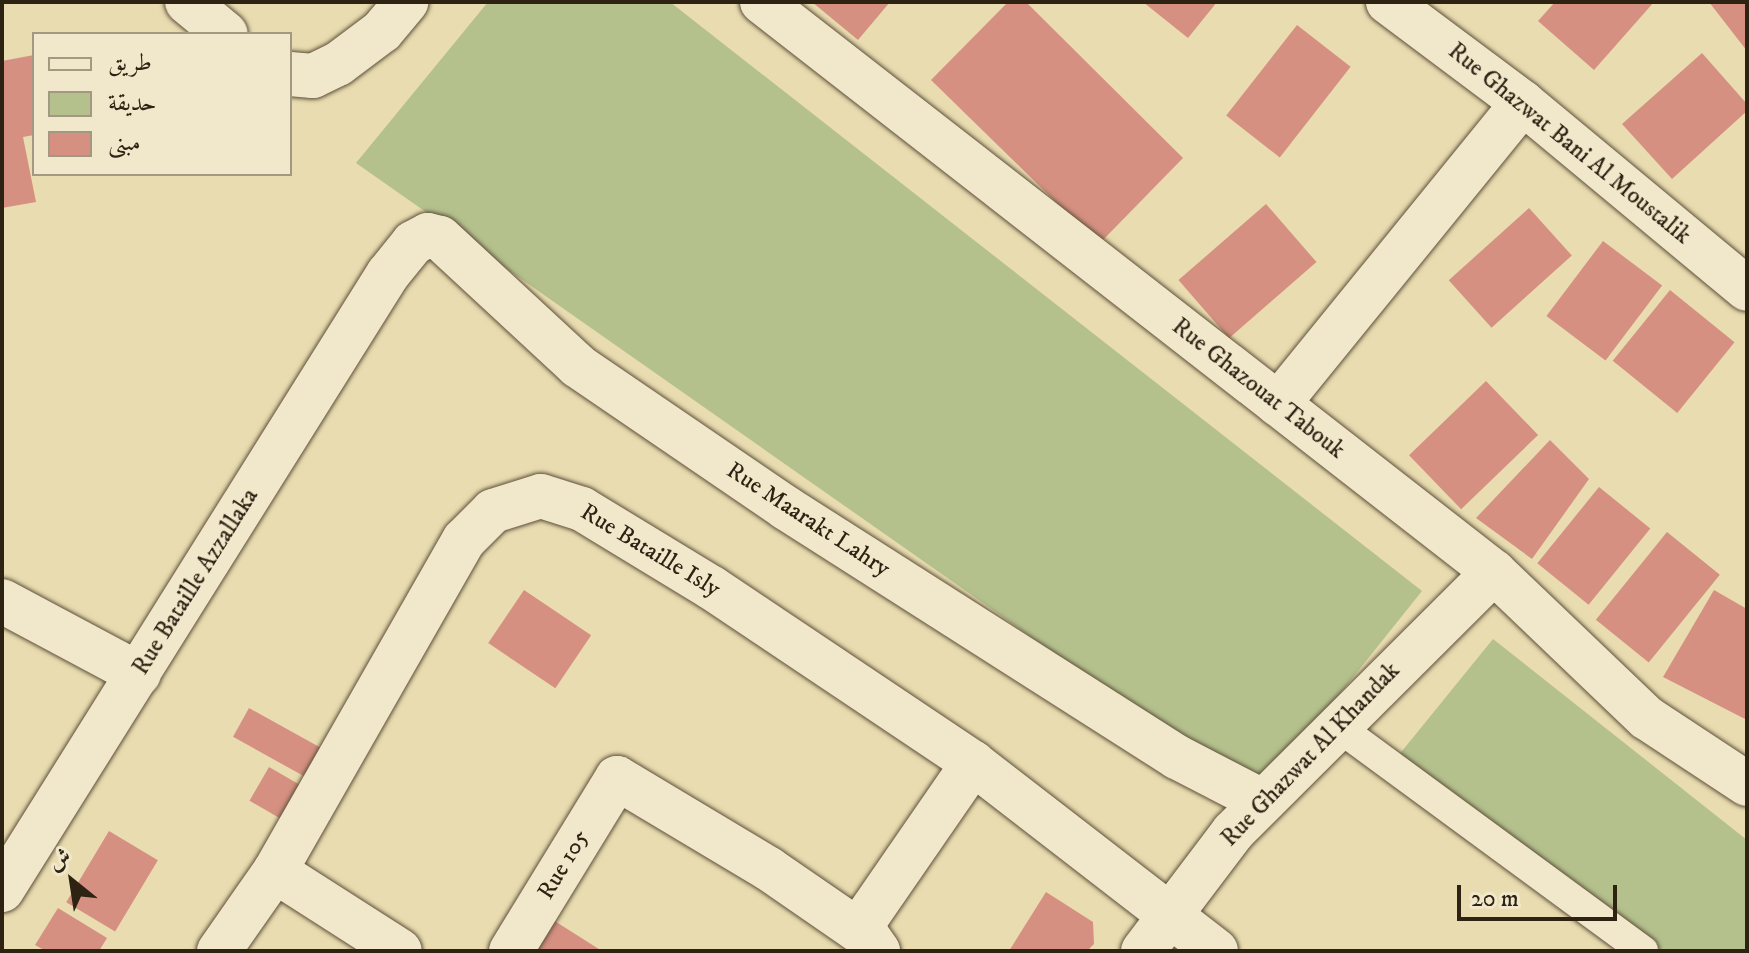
<!DOCTYPE html>
<html>
<head>
<meta charset="utf-8">
<style>
	body { margin:0 }
	#map { position:relative; width:1749px; height:953px; overflow:hidden; background:#e9dcb0; font-family:"IM FELL DW Pica",Amiri,serif }
	div>[style] { position:absolute }
	[style*='--x'] { left:calc(var(--x)*1px); top:calc(var(--y)*1px); width:calc(var(--w)*1px); rotate:calc(var(--a)*1deg) }
	.green>* { inset:0; background:#b4c18d }
	.building>* { inset:0; background:#d59081; transform-origin:0 0 }
	.roads { filter:drop-shadow(0 0 2px #5d503a) drop-shadow(0 0 2px #5d503a) }
	.service>* { height:30px; margin:-15px; padding:0 15px; transform-origin:15px; border-radius:15px; background:#f1e8cc }
	.pedestrian>* { height:44px; margin:-22px; padding:0 22px; transform-origin:22px; border-radius:22px; background:#f1e8cc }
	.minor>* { height:44px; margin:-22px; padding:0 22px; transform-origin:22px; border-radius:22px; background:#f1e8cc }
	span { translate:-50% -50%; white-space:nowrap; text-align:center; line-height:1.15; -webkit-text-stroke:6px #f1e8cc; paint-order:stroke }
	.street-label { font-size:24px; color:#2e2213 }
	.frame { position:absolute; inset:0; border:4px solid #2e2213; pointer-events:none }
	.legend { position:absolute; left:32px; top:32px; width:260px; height:144px; box-sizing:border-box; background:#f1e8cc; border:2px solid #a39982; margin:0; padding:10px 14px; list-style:none; font-size:24px; color:#2e2213 }
	.legend li { display:flex; align-items:center; gap:16px; height:40px }
	.legend b { width:40px; border:2px solid #a39982 }
	.north { position:absolute; left:32px; top:841px; width:80px; height:80px; -webkit-text-stroke:6px #f1e8cc; paint-order:stroke; rotate:330deg; font-size:22px; font-weight:700; line-height:32px; text-align:center; color:#2e2213 }
	.north::after { content:''; display:block; margin:auto; width:28px; height:36px; background:#2e2213; clip-path:polygon(50% 0,100% 100%,50% 72%,0 100%) }
	.scale { position:absolute; left:1457px; top:885px; width:160px; height:36px; box-sizing:border-box; border:4px solid #2e2213; border-top:0; padding-left:10px; font-size:24px; line-height:28px; white-space:nowrap; color:#2e2213; -webkit-text-stroke:6px #f1e8cc; paint-order:stroke }
</style>
</head>
<body>
<div id="map">
	<div class="green">
		<div style="clip-path:polygon(488px 2px,670px 2px,1422px 591px,1258px 796px,356px 163px)"></div>
		<div style="clip-path:polygon(1493px 639px,1747px 840px,1747px 951px,1661px 951px,1398px 756px)"></div>
	</div>
	<div class="building">
		<div style="clip-path:polygon(812px 2px,890px 2px,858px 40px)"></div>
		<div style="clip-path:polygon(1008px 2px,1026px 2px,1183px 158px,1099px 244px,931px 80px)"></div>
		<div style="clip-path:polygon(1143px 2px,1217px 2px,1188px 38px)"></div>
		<div style="clip-path:polygon(1555px 2px,1654px 2px,1594px 70px,1538px 21px)"></div>
		<div style="clip-path:polygon(1709px 2px,1747px 2px,1747px 51px)"></div>
		<div style="left:1297px;top:25px;width:68px;height:115px;rotate:38deg"></div>
		<div style="clip-path:polygon(1702px 53px,1747px 104px,1747px 111px,1672px 179px,1622px 124px)"></div>
		<div style="clip-path:polygon(34px 55px,34px 135px,23px 137px,36px 202px,2px 208px,2px 61px)"></div>
		<div style="left:1266px;top:204px;width:77px;height:116px;rotate:49deg"></div>
		<div style="left:1529px;top:208px;width:64px;height:108px;rotate:48deg"></div>
		<div style="left:1603px;top:241px;width:74px;height:94px;rotate:37deg"></div>
		<div style="left:1670px;top:290px;width:83px;height:91px;rotate:39deg"></div>
		<div style="left:1486px;top:381px;width:75px;height:107px;rotate:46deg"></div>
		<div style="clip-path:polygon(1550px 440px,1589px 479px,1532px 559px,1476px 518px)"></div>
		<div style="left:1599px;top:487px;width:66px;height:98px;rotate:39deg"></div>
		<div style="left:1667px;top:532px;width:68px;height:113px;rotate:39deg"></div>
		<div style="left:524px;top:590px;width:81px;height:64px;rotate:34deg"></div>
		<div style="clip-path:polygon(1714px 590px,1747px 609px,1747px 720px,1663px 677px)"></div>
		<div style="left:249px;top:708px;width:98px;height:33px;rotate:29deg"></div>
		<div style="left:269px;top:767px;width:48px;height:39px;rotate:30deg"></div>
		<div style="left:109px;top:831px;width:57px;height:83px;rotate:31deg"></div>
		<div style="clip-path:polygon(1046px 892px,1093px 922px,1094px 944px,1087px 951px,1009px 951px)"></div>
		<div style="clip-path:polygon(58px 908px,107px 938px,99px 951px,46px 951px,35px 945px)"></div>
		<div style="clip-path:polygon(553px 920px,602px 951px,534px 951px)"></div>
	</div>
	<div class="roads">
		<div class="service">
			<div style="--x:1337;--y:726;--w:380;--a:36.3"></div>
		</div>
		<div class="pedestrian">
			<div style="--x:858;--y:930;--w:203;--a:-55.4"></div>
		</div>
		<div class="minor">
			<div style="--x:187;--y:2;--w:50;--a:39.4"></div>
			<div style="--x:762;--y:2;--w:928;--a:37.91"></div>
			<div style="--x:1494;--y:572;--w:211;--a:43.7"></div>
			<div style="--x:1647;--y:718;--w:120;--a:33.4"></div>
			<div style="--x:1388;--y:2;--w:169;--a:36.8"></div>
			<div style="--x:1523;--y:103;--w:291;--a:39.7"></div>
			<div style="--x:290;--y:74;--w:23;--a:5"></div>
			<div style="--x:313;--y:76;--w:28;--a:-26"></div>
			<div style="--x:338;--y:64;--w:55;--a:-36.9"></div>
			<div style="--x:382;--y:31;--w:38;--a:-50"></div>
			<div style="--x:1278;--y:404;--w:388;--a:-50.9"></div>
			<div style="--x:2;--y:601;--w:155;--a:28.1"></div>
			<div style="--x:275;--y:871;--w:148;--a:32.6"></div>
			<div style="--x:2;--y:890;--w:727;--a:-57.93"></div>
			<div style="--x:388;--y:274;--w:40;--a:-51"></div>
			<div style="--x:413;--y:243;--w:17;--a:-28"></div>
			<div style="--x:428;--y:235;--w:12;--a:14"></div>
			<div style="--x:440;--y:238;--w:188;--a:42.8"></div>
			<div style="--x:578;--y:366;--w:252;--a:34.3"></div>
			<div style="--x:786;--y:508;--w:464;--a:32.5"></div>
			<div style="--x:1177;--y:757;--w:96;--a:27.4"></div>
			<div style="--x:219;--y:951;--w:98;--a:-55"></div>
			<div style="--x:275;--y:871;--w:381;--a:-60.3"></div>
			<div style="--x:464;--y:540;--w:41;--a:-45"></div>
			<div style="--x:493;--y:511;--w:50;--a:-17.4"></div>
			<div style="--x:541;--y:496;--w:43;--a:17.6"></div>
			<div style="--x:582;--y:509;--w:152;--a:31.3"></div>
			<div style="--x:712;--y:588;--w:314;--a:33.8"></div>
			<div style="--x:973;--y:763;--w:307;--a:37.7"></div>
			<div style="--x:511;--y:951;--w:203;--a:-58.5"></div>
			<div style="--x:617;--y:778;--w:177;--a:30.9"></div>
			<div style="--x:769;--y:869;--w:121;--a:34.6"></div>
			<div style="--x:869;--y:938;--w:16;--a:55"></div>
			<div style="--x:1143;--y:951;--w:149;--a:-52.9"></div>
			<div style="--x:1233;--y:832;--w:368;--a:-44.9"></div>
		</div>
	</div>
	<div class="street-label">
		<span style="left:1569px;top:144px;rotate:39deg">Rue Ghazwat Bani Al Moustalik</span>
		<span style="left:1258px;top:389px;rotate:38deg">Rue Ghazouat Tabouk</span>
		<span style="left:808px;top:520px;rotate:33deg">Rue Maarakt Lahry</span>
		<span style="left:650px;top:551px;rotate:31deg">Rue Bataille Isly</span>
		<span style="left:196px;top:582px;rotate:-58deg">Rue Bataille Azzallaka</span>
		<span style="left:1311px;top:755px;rotate:-46deg">Rue Ghazwat Al Khandak</span>
		<span style="left:564px;top:865px;rotate:-59deg">Rue 105</span>
	</div>
	<div class="frame"></div>
	<ul class="legend">
	<li><b style="height:10px;background:#f1e8cc"></b>طريق</li>
	<li><b style="height:22px;background:#b4c18d"></b>حديقة</li>
	<li><b style="height:22px;background:#d59081"></b>مبنى</li>
	</ul>
	<div class="north">ش</div>
	<div class="scale">20 m</div>
</div>
</body>
</html>
